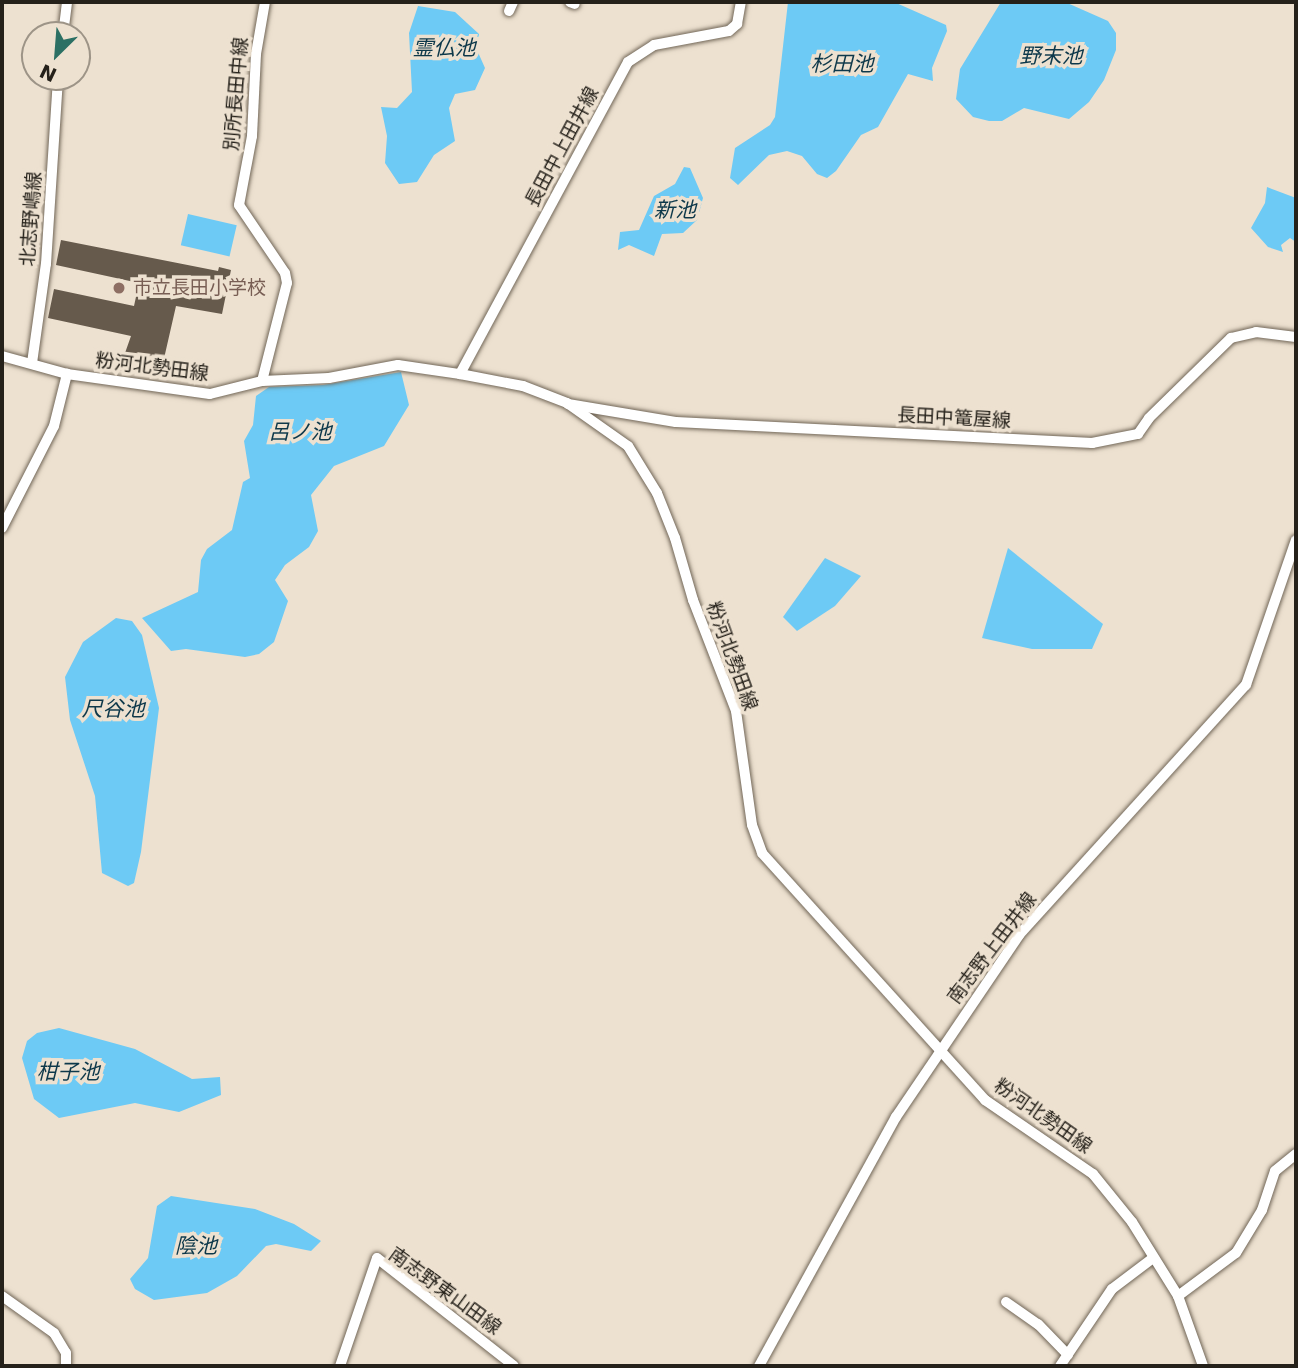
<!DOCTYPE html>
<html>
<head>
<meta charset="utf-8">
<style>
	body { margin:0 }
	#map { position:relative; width:1298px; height:1368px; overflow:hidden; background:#ede1d0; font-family:"DejaVu Sans","Noto Sans JP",sans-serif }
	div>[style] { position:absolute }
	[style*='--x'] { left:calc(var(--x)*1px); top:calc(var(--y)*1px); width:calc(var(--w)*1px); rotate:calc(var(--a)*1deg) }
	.water>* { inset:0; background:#6dcaf5; transform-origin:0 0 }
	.building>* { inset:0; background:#665a4c }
	.roads { filter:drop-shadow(0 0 2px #716657) drop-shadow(0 0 2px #716657) }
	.street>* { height:10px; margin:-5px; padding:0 5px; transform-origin:5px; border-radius:5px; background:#fff }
	.dots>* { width:19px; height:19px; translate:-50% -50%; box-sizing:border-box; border:4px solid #ede1d0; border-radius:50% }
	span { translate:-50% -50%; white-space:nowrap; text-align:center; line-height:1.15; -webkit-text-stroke:7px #ede1d0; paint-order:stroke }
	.street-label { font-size:19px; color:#25211a }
	.education-label { font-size:19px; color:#785e54 }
	.left { translate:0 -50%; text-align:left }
	.water-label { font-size:21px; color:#0d384a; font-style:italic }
	.frame { position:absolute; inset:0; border:4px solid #25211a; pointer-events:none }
	.north { position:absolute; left:21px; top:21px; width:70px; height:70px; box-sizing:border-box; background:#ede1d0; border:2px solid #9d9487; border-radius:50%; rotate:205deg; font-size:19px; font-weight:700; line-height:28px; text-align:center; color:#25211a }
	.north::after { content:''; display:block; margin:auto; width:24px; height:32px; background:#2c7064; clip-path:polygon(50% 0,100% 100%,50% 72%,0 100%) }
</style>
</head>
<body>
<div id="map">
	<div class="water">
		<div style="clip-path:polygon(788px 2px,894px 2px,946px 25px,947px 31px,932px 68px,933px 81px,908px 74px,878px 127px,861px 135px,836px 171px,827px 178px,817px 174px,802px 156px,787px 151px,769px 155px,738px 185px,730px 178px,735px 148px,770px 125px,775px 117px)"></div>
		<div style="clip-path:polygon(1001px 2px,1065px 2px,1108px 21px,1116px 33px,1116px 50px,1104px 80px,1089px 102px,1069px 119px,1024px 108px,1002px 121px,989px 121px,973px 117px,956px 99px,960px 69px)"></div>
		<div style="clip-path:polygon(418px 6px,455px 12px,479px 34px,477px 50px,485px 68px,475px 90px,455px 94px,449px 108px,455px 141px,434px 155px,417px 182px,399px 184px,385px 163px,387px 136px,381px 107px,397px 108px,412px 92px,409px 33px)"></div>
		<div style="clip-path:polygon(684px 167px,690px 168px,703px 198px,697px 220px,683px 233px,662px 234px,654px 256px,629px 245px,618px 250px,620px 232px,639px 230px,654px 196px,675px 184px)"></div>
		<div style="clip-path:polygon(1267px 187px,1296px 198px,1296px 242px,1290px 238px,1281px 245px,1283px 252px,1268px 247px,1251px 228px,1265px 203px)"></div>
		<div style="left:188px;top:214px;width:50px;height:32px;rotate:13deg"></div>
		<div style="clip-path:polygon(401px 372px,409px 405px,384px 446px,334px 466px,311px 495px,318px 531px,309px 547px,285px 565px,275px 580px,288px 601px,274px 642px,259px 654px,245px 657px,186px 649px,171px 651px,142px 618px,198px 592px,201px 560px,207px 549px,232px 530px,243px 482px,250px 478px,244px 441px,253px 425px,256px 396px,269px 387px,323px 385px)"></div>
		<div style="clip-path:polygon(1008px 548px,1103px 624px,1092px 649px,1032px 649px,982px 638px)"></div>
		<div style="clip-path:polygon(825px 558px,861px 576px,835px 606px,797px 631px,783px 617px)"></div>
		<div style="clip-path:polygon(116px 618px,132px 621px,142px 635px,159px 708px,141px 852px,134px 883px,128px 886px,102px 873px,95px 796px,70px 720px,65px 677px,83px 642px)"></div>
		<div style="clip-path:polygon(59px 1028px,135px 1049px,192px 1079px,220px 1077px,221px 1095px,179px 1112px,135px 1103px,59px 1118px,34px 1099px,22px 1058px,27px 1041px,37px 1033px)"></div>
		<div style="clip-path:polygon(171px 1196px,255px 1209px,294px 1224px,321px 1241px,311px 1251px,276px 1244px,266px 1246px,237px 1276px,207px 1293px,154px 1300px,135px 1289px,130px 1279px,148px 1258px,157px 1206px)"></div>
	</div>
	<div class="building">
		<div style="clip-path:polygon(61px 240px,218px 271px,219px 267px,231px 270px,222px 314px,176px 306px,160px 376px,119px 370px,131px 336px,48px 318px,54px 289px,134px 306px,139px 283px,56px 265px)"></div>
	</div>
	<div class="roads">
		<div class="street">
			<div style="--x:570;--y:2;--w:5;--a:22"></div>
			<div style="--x:509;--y:11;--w:10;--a:-66"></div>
			<div style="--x:63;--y:35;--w:33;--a:-83"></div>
			<div style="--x:2;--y:356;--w:67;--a:15.5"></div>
			<div style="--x:67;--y:374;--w:144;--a:8"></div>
			<div style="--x:210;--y:394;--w:54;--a:-14"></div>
			<div style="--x:262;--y:381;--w:67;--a:-2.6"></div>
			<div style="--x:329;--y:378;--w:70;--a:-10.7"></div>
			<div style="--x:398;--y:365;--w:63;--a:8.3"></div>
			<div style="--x:460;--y:374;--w:64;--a:10.8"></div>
			<div style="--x:523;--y:386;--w:47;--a:21.1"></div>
			<div style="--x:567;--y:403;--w:75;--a:35.2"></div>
			<div style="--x:628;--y:446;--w:55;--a:58.3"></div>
			<div style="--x:657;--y:493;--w:48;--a:68.2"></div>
			<div style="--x:675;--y:538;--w:65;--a:73.8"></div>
			<div style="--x:693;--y:600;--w:119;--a:68.8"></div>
			<div style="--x:736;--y:711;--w:115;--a:82"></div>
			<div style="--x:752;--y:825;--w:30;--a:70"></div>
			<div style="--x:762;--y:853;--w:333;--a:47.9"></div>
			<div style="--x:985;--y:1100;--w:131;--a:34.4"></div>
			<div style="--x:1093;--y:1174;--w:62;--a:50.9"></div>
			<div style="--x:1132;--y:1222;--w:87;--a:58.1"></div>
			<div style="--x:1178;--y:1296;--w:74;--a:70.3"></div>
			<div style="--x:32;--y:363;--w:100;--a:-82"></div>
			<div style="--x:46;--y:264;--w:187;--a:-86.3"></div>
			<div style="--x:460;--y:374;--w:354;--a:-61.7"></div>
			<div style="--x:628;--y:62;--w:31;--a:-33"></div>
			<div style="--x:654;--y:45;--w:76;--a:-10.6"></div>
			<div style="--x:729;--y:31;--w:11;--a:-41"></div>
			<div style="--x:737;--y:24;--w:22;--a:-80"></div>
			<div style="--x:262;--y:381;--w:101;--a:-75.7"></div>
			<div style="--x:287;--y:283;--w:10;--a:-101"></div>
			<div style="--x:285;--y:273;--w:82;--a:-124.1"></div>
			<div style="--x:239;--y:205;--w:70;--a:-79.3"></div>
			<div style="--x:252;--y:136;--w:82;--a:-87.2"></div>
			<div style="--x:256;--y:54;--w:53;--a:-80.2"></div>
			<div style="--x:568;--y:404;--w:109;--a:9.5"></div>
			<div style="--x:676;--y:422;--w:417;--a:2.9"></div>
			<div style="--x:1092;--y:443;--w:47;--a:-11.1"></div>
			<div style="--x:1138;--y:434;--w:19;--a:-55"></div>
			<div style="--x:1149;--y:418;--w:115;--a:-44.3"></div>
			<div style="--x:1231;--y:338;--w:26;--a:-13"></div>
			<div style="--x:1256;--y:332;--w:40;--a:7.1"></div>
			<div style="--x:2;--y:528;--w:114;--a:-63"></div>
			<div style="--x:54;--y:426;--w:54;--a:-76"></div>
			<div style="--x:2;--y:1296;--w:64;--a:35.4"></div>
			<div style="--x:54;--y:1333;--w:23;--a:59"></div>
			<div style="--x:66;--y:1353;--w:13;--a:90"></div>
			<div style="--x:1178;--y:1296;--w:72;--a:-36.6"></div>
			<div style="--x:1236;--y:1253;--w:50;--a:-58.8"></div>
			<div style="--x:1262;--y:1210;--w:41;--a:-71.6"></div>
			<div style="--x:1275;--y:1171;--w:27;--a:-39"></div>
			<div style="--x:1006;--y:1302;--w:39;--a:35"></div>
			<div style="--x:1038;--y:1324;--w:43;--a:45.9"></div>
			<div style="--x:340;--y:1366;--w:114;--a:-71.1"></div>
			<div style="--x:377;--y:1258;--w:174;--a:38.2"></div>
			<div style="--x:759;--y:1366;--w:284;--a:-61.2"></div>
			<div style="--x:896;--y:1117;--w:220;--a:-55.9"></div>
			<div style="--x:1019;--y:935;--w:338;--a:-47.8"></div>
			<div style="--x:1246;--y:685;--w:153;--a:-71"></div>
			<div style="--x:1060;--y:1366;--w:93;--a:-56"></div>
			<div style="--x:1112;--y:1289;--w:51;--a:-37.1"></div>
		</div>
	</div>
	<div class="dots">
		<div style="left:119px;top:288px;background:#8d6e63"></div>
	</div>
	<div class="street-label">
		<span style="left:236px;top:94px;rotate:-85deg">別所長田中線</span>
		<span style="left:562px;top:147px;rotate:-62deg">長田中上田井線</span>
		<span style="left:31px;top:219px;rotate:-86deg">北志野嶋線</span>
		<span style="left:152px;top:367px;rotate:7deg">粉河北勢田線</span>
		<span style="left:954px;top:418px;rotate:3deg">長田中篭屋線</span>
		<span style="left:732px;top:656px;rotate:70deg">粉河北勢田線</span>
		<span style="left:992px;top:948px;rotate:-53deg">南志野上田井線</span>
		<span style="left:1043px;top:1116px;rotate:35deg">粉河北勢田線</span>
		<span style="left:445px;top:1291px;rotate:36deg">南志野東山田線</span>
	</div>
	<div class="education-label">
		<span class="left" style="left:133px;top:288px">市立長田小学校</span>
	</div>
	<div class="water-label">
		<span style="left:444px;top:48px">霊仏池</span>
		<span style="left:1051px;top:56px">野末池</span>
		<span style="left:842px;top:64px">杉田池</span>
		<span style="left:675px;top:210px">新池</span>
		<span style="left:300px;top:432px">呂ノ池</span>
		<span style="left:113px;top:709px">尺谷池</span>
		<span style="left:68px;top:1072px">柑子池</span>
		<span style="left:196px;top:1246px">陰池</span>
	</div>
	<div class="frame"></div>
	<div class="north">N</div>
</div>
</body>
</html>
